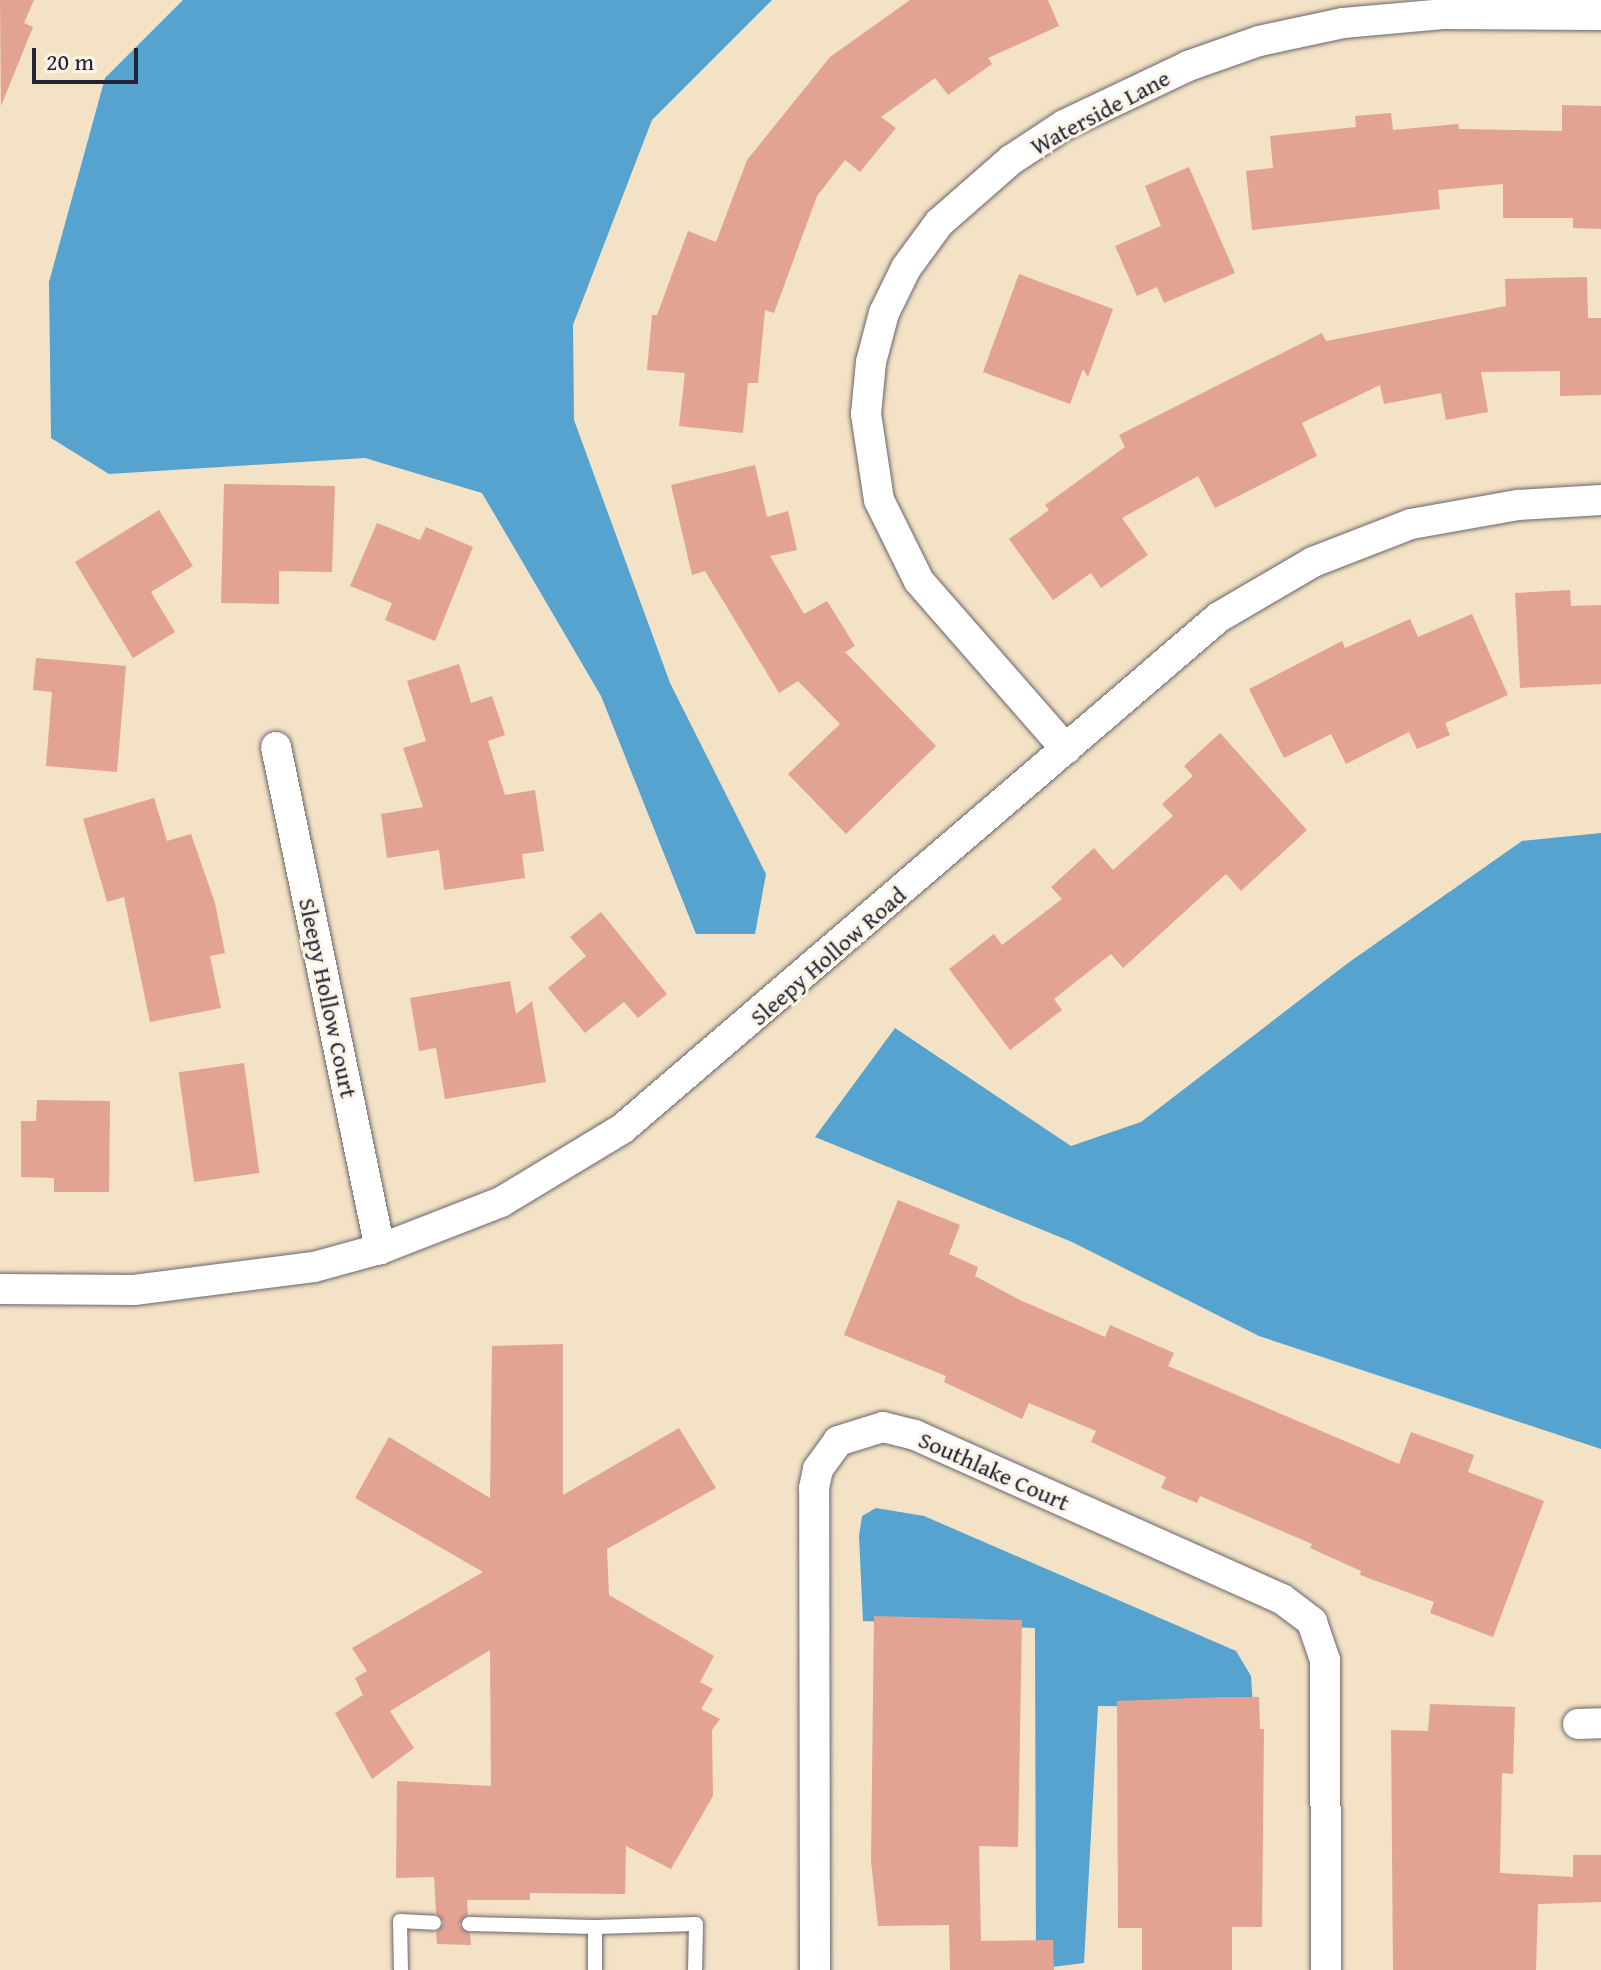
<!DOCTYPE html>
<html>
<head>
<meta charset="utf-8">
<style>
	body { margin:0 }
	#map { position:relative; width:1601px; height:1970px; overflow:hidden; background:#f3e2c5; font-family:"Gentium Book Plus",serif }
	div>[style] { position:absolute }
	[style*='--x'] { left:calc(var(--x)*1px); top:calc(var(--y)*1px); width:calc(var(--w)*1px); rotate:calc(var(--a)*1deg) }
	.water>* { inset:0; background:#55a3ce }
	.building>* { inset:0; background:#e2a393; transform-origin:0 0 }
	.roads { filter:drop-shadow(0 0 2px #6b656b) drop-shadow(0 0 2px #6b656b) }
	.service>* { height:14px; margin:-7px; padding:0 7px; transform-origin:7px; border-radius:7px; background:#fff }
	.minor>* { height:30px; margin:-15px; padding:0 15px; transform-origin:15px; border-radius:15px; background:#fff }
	span { translate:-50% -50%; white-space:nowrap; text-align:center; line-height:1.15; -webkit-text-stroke:6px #fcf5e5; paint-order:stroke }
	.street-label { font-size:24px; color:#22223b }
	.scale { position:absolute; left:32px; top:48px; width:106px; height:36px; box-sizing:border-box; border:4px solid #22223b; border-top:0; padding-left:10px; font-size:24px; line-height:28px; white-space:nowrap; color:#22223b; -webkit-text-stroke:6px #fcf5e5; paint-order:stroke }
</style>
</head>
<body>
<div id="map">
	<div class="water">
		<div style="clip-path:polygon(183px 0,772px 0,652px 120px,573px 325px,574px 420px,670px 683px,766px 874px,755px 934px,696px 934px,601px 696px,482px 493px,365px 458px,109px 474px,51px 438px,49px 282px,105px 78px)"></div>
		<div style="clip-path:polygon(1601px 833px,1601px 1449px,1259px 1336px,1072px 1242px,815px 1137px,895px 1028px,1071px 1146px,1141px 1122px,1348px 963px,1522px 841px)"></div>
		<div style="clip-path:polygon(876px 1508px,924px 1516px,1236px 1651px,1251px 1676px,1253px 1707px,1098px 1706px,1084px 1963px,1036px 1969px,1035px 1628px,863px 1621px,859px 1536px,862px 1516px)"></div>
	</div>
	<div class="building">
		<div style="clip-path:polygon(0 0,34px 0,24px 23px,33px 27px,1px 106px)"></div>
		<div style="clip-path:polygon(910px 0,1048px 0,1059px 26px,988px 58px,992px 64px,948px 95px,935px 78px,881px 117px,896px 128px,860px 172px,845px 160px,817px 196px,774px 313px,765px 310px,758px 383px,748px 383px,743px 433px,679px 426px,685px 373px,647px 370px,652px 315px,657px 315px,688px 231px,716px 242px,747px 160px,830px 57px)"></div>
		<div style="clip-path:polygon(1562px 105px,1601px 106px,1601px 229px,1573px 228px,1573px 218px,1503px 218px,1503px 184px,1438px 190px,1440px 209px,1252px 230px,1246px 171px,1273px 168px,1270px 136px,1356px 127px,1355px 116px,1391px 113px,1393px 130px,1458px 124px,1459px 129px,1562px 131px)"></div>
		<div style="clip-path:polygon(1189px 167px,1235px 273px,1164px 303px,1157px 287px,1137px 296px,1115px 246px,1161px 226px,1145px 186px)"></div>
		<div style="clip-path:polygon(1019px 274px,1113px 309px,1088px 377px,1083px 369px,1070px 404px,983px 372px)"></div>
		<div style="clip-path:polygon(1587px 277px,1588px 318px,1601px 318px,1601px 395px,1560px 396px,1560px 371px,1481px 372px,1488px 412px,1446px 420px,1441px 393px,1384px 404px,1380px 385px,1302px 423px,1317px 456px,1215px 508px,1198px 476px,1122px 518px,1148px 555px,1101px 588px,1091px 573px,1053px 600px,1009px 539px,1049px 510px,1045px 505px,1125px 447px,1119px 435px,1322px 333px,1326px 341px,1506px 306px,1505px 279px)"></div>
		<div style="clip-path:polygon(755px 465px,767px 517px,788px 511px,797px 550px,770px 556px,804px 614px,827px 601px,855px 646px,845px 652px,936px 746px,846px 834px,788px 774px,840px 724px,798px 681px,779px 693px,705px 571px,692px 575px,671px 485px)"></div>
		<div style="clip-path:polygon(224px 484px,335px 486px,332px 572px,279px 571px,279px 604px,221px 603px)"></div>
		<div style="clip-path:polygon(159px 510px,193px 566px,151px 592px,175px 632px,133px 658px,75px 562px)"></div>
		<div style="clip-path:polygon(377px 523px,420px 540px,426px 527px,473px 547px,435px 641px,385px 620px,392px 603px,350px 586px)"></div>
		<div style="clip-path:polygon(1570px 590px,1571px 606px,1601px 605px,1601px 684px,1520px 688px,1515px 593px)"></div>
		<div style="clip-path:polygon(1472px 614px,1508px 695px,1445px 723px,1450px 735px,1417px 749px,1409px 732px,1346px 764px,1331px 734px,1284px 758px,1249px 689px,1342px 641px,1345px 648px,1410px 619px,1418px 637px)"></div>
		<div style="clip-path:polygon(36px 658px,126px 666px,117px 772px,46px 766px,52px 692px,33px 690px)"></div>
		<div style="clip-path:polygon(459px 664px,471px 703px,492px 696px,505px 735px,488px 741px,505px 795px,535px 790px,544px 851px,522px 854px,525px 878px,444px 890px,439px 850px,387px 858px,381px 814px,423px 807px,403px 748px,426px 741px,407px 681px)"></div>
		<div style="clip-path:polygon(1220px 733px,1307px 830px,1241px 891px,1226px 874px,1123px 968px,1111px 954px,1054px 999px,1062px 1010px,1010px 1050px,949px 969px,994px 934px,1002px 945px,1062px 899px,1051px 887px,1094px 848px,1113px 870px,1173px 816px,1162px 804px,1193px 776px,1184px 766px)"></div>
		<div style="clip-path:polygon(154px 798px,167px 841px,191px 834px,215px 903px,225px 953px,210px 956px,221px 1008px,150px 1022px,124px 897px,107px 902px,83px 819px)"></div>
		<div style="clip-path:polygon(601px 912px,667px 994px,638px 1018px,624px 1002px,585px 1033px,548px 988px,586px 956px,570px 937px)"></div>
		<div style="clip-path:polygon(510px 981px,516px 1014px,532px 1001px,546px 1082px,445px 1099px,436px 1048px,419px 1051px,410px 998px)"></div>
		<div style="left:244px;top:1063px;width:111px;height:66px;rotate:82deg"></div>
		<div style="clip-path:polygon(37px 1100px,110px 1101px,109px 1192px,54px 1192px,54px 1178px,21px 1177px,21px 1121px,36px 1121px)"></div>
		<div style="clip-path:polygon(898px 1200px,960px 1225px,949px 1254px,978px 1267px,975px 1276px,1020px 1300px,1105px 1337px,1110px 1325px,1174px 1353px,1168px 1366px,1399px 1464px,1411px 1432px,1474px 1455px,1468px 1472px,1544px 1501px,1493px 1637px,1430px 1613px,1434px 1602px,1360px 1575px,1361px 1571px,1310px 1548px,1312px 1544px,1200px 1496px,1197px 1503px,1161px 1488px,1166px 1477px,1091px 1442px,1096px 1431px,1029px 1403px,1022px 1419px,944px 1382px,946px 1376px,844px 1335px)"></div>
		<div style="clip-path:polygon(563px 1344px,563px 1495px,679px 1428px,716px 1488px,607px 1549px,609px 1595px,714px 1656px,700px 1682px,713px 1689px,701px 1709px,720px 1719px,712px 1730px,713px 1796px,671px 1869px,626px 1846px,625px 1894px,530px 1893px,530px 1900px,467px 1900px,468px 1914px,459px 1925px,470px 1934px,471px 1945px,437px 1944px,436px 1932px,444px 1923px,436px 1913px,434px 1877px,396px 1878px,397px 1781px,491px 1786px,490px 1650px,390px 1711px,414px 1748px,372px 1779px,335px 1713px,363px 1695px,355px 1678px,367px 1671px,352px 1648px,483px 1572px,355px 1498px,389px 1437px,490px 1498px,492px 1346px)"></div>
		<div style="clip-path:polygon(874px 1616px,1022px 1620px,1018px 1847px,979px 1846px,981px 1941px,1053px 1940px,1054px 1970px,950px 1970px,949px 1925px,878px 1926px,871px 1861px)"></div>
		<div style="clip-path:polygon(1222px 1697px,1259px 1697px,1260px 1729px,1264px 1729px,1262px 1927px,1232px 1927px,1232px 1970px,1142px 1970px,1142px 1928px,1118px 1928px,1117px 1701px)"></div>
		<div style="clip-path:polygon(1430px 1704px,1515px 1707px,1513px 1774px,1502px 1773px,1500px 1873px,1573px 1877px,1573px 1855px,1601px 1855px,1601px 1902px,1538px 1904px,1536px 1970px,1393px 1970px,1391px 1730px,1428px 1731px)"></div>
	</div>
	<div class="roads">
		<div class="service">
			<div style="--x:469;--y:1924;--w:126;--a:1.4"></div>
			<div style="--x:401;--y:1970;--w:49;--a:-91.2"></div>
			<div style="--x:400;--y:1921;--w:34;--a:3"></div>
			<div style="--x:595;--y:1970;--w:43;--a:-90"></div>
			<div style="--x:595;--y:1927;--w:101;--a:-1.7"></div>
			<div style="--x:696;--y:1924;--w:46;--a:91.2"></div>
		</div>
		<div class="minor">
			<div style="--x:276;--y:747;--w:513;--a:78.3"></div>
			<div style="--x:1066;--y:749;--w:223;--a:-131.2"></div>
			<div style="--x:919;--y:581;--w:90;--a:-116.3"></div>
			<div style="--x:879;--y:500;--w:87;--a:-98.6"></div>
			<div style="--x:866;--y:414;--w:52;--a:-84.5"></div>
			<div style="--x:871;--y:362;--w:51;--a:-75.1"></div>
			<div style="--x:884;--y:313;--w:50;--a:-63.9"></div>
			<div style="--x:906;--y:268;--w:56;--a:-53.7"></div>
			<div style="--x:939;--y:223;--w:96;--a:-41.2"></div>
			<div style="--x:1011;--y:160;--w:64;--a:-33.4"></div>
			<div style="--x:1064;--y:125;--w:137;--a:-25.4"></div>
			<div style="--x:1188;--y:66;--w:75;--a:-19.4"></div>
			<div style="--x:1259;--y:41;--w:86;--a:-12.1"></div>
			<div style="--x:1343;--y:23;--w:100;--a:-5.1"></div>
			<div style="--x:1443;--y:14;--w:158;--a:0.4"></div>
			<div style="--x:0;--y:1289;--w:134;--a:0.4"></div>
			<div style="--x:134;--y:1290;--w:181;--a:-7.3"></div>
			<div style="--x:314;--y:1267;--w:68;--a:-15.3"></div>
			<div style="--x:380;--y:1249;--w:130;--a:-21.2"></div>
			<div style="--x:501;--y:1202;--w:141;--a:-31.1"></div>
			<div style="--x:622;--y:1129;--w:786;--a:-40.62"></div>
			<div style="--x:1219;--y:617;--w:109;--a:-30.3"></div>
			<div style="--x:1313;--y:562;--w:105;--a:-21.2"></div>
			<div style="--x:1411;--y:524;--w:109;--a:-10.1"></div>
			<div style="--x:1518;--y:505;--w:83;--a:-3.4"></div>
			<div style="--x:1578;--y:1724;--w:23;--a:-2"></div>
			<div style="--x:815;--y:1970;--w:482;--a:-90.1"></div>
			<div style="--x:814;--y:1488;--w:19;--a:-78"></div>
			<div style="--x:818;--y:1469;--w:34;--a:-54"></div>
			<div style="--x:838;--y:1441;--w:47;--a:-17.3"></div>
			<div style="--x:883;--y:1427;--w:33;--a:14"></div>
			<div style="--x:915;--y:1435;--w:402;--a:24.1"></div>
			<div style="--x:1282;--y:1599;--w:38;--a:37"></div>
			<div style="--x:1312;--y:1622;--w:40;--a:71.1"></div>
			<div style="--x:1325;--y:1660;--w:310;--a:89.8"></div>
		</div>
	</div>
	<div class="street-label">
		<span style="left:1100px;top:112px;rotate:-28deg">Waterside Lane</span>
		<span style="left:828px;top:956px;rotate:-41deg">Sleepy Hollow Road</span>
		<span style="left:328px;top:998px;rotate:78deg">Sleepy Hollow Court</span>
		<span style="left:994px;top:1471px;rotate:24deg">Southlake Court</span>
	</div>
	<div class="scale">20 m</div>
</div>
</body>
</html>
